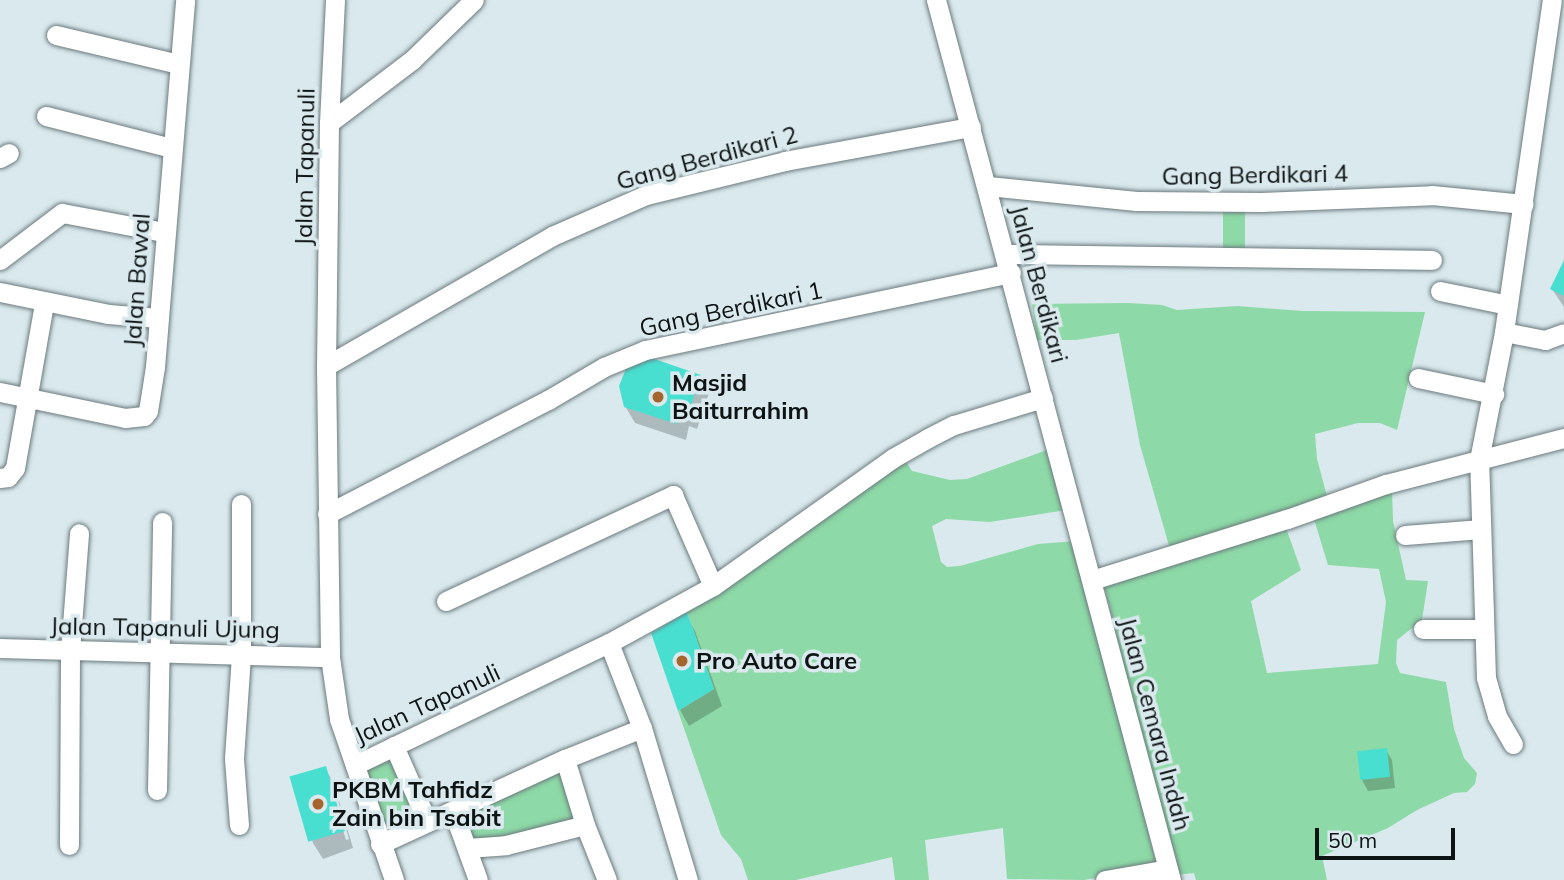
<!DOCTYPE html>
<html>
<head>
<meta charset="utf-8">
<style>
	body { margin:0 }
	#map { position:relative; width:1564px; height:880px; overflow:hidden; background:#d9e9ed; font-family:Mulish,sans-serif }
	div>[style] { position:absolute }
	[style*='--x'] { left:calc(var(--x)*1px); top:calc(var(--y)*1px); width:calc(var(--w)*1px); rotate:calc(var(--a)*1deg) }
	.green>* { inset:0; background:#8dd9a7; transform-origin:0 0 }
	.shadow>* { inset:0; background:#0003 }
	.building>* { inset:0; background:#48dfd1; transform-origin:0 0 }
	.roads { filter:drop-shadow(0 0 2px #6c7a7e) drop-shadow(0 0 2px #6c7a7e) }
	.minor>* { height:19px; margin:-9.5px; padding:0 9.5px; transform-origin:9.5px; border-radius:9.5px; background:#fff }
	.dots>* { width:19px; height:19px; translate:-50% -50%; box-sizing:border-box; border:4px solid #d9e9ed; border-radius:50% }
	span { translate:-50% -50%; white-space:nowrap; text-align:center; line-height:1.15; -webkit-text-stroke:7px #d9e9ed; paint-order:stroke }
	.street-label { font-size:24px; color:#0e1314 }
	.poi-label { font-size:24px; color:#0e1314; font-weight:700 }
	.left { translate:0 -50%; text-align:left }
	.scale { position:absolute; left:1315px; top:828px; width:140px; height:32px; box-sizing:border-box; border:4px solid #0e1314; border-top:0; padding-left:9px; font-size:21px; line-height:24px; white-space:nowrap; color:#0e1314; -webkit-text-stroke:5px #d9e9ed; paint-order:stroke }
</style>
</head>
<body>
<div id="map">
	<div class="green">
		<div style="left:1223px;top:209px;width:22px;height:41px"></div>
		<div style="clip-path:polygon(1128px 303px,1162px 305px,1177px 310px,1237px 306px,1302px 311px,1425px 312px,1397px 430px,1380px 423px,1358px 423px,1315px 434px,1317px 459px,1328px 500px,1170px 549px,1140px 445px,1119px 333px,1076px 340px,1037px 340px,1032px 304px)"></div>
		<div style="clip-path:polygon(1047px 450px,1066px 510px,990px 522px,946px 519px,932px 526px,941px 562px,947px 567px,960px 566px,1038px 544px,1076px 541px,1157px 867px,1084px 880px,1007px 879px,1003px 828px,925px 840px,929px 880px,895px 880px,892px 857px,796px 880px,748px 880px,741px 859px,721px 835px,678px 711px,714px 689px,687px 612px,767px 560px,903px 457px,912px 471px,950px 480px,967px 479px)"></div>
		<div style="clip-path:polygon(1392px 489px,1393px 521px,1406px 580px,1428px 581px,1422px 620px,1397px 640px,1396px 663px,1400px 673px,1446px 682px,1454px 729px,1464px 758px,1477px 773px,1475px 784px,1467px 792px,1454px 793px,1417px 810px,1388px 828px,1322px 856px,1327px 880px,1196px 880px,1194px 873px,1176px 875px,1104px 585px,1286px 528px,1301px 570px,1251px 601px,1267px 673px,1378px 664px,1386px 602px,1379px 569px,1328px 565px,1314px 519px)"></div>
		<div style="left:393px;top:756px;width:68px;height:35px;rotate:66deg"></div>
		<div style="clip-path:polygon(559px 770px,576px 822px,474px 842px,461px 812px)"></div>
	</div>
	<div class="shadow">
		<div style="clip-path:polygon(1564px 264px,1564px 307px,1552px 289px)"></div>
		<div style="clip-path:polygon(700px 377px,709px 393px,697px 429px,689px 426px,686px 440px,635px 423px,625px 406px)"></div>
		<div style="clip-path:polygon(686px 615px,695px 631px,722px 706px,689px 726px,680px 710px,653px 634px)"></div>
		<div style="clip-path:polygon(1386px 750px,1392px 760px,1395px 788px,1368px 791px,1362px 780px)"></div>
		<div style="clip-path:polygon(evenodd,325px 768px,334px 784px,353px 848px,323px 859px,313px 843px,291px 777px,325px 768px,329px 783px,333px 783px,349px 839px,346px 840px,329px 783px)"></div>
	</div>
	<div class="building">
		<div style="clip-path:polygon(1564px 260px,1564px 296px,1550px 289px)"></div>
		<div style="clip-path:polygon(640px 354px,701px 375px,688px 414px,680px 411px,677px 424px,624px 407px,619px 386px,629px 361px)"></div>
		<div style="clip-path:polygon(687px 612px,714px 689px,678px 711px,651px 633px)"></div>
		<div style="left:1387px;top:748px;width:29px;height:30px;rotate:84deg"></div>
		<div style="left:326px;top:766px;width:68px;height:38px;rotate:74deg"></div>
	</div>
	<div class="roads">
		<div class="minor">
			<div style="--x:335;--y:0;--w:123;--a:92.8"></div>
			<div style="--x:329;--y:123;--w:243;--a:90.7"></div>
			<div style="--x:326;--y:366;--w:291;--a:89.2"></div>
			<div style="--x:330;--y:657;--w:63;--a:81.7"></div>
			<div style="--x:339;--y:719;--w:170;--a:71.1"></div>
			<div style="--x:936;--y:0;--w:911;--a:75.05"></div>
			<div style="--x:56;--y:35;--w:126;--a:13.3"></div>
			<div style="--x:46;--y:116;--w:130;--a:14.3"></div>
			<div style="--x:329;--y:123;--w:104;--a:-37.2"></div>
			<div style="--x:412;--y:60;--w:86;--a:-44.1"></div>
			<div style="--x:0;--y:158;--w:10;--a:-29"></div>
			<div style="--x:988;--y:186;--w:149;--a:5.8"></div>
			<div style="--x:1136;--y:201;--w:125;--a:0.5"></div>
			<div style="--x:1261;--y:202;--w:171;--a:-2.3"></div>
			<div style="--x:1432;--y:195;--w:92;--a:5.6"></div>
			<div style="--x:1006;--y:254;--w:426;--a:0.8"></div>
			<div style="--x:0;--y:260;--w:78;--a:-37.2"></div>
			<div style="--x:62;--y:213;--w:104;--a:10.6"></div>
			<div style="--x:1440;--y:291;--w:69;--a:11.6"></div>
			<div style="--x:0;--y:292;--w:110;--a:11.5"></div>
			<div style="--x:108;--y:314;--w:51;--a:4.5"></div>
			<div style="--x:1504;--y:332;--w:42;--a:11"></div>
			<div style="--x:1545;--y:340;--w:20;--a:-20"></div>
			<div style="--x:326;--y:366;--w:261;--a:-29.9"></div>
			<div style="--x:552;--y:236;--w:103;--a:-23.6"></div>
			<div style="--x:646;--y:195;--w:143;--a:-13.7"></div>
			<div style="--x:785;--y:161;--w:189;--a:-10.4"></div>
			<div style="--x:1418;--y:378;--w:78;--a:11.9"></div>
			<div style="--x:0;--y:392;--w:128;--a:11.7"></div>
			<div style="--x:125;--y:418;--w:19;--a:-6"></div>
			<div style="--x:144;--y:416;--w:6;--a:-51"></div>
			<div style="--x:148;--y:411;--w:45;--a:-81"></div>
			<div style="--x:155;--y:367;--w:368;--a:-85.3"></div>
			<div style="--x:0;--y:478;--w:8;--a:-7"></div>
			<div style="--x:8;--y:477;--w:11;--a:-52"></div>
			<div style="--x:15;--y:468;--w:168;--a:-80"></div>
			<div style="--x:327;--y:514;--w:249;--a:-27.3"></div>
			<div style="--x:548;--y:400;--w:65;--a:-30.5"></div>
			<div style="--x:604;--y:367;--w:44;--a:-22.5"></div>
			<div style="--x:645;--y:350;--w:374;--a:-11.9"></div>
			<div style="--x:1405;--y:535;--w:76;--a:-4.5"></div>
			<div style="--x:1092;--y:580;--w:204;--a:-17.4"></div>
			<div style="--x:1287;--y:519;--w:105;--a:-19.5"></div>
			<div style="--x:1386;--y:484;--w:184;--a:-14.5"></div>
			<div style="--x:446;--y:601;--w:251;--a:-25"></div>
			<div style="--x:673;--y:495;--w:99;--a:66.3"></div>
			<div style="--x:1423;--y:629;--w:61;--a:0"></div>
			<div style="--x:609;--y:643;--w:91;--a:68.8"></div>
			<div style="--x:642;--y:728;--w:159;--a:73.2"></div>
			<div style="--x:0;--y:648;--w:330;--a:1.6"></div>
			<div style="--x:1513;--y:744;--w:32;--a:-120"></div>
			<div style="--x:1497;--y:716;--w:40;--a:-106"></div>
			<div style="--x:1486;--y:678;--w:218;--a:-91.8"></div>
			<div style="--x:1479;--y:460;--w:130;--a:-78.9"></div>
			<div style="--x:1504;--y:332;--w:335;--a:-81.8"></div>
			<div style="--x:394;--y:746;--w:82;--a:66.3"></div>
			<div style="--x:565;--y:759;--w:69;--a:73.1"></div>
			<div style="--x:585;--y:825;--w:59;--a:68.2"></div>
			<div style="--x:355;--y:765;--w:282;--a:-25.7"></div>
			<div style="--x:609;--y:643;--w:119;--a:-28.7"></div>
			<div style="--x:713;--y:586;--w:221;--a:-35.4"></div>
			<div style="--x:893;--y:458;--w:40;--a:-29.7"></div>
			<div style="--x:928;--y:438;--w:29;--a:-27"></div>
			<div style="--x:954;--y:425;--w:93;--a:-16.9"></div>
			<div style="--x:157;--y:790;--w:268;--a:-88.9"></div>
			<div style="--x:453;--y:811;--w:73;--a:70.1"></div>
			<div style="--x:239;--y:825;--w:67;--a:-94.3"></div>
			<div style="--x:234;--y:758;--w:104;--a:-86.1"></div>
			<div style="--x:241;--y:654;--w:150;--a:-90"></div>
			<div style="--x:380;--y:844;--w:204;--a:-24.7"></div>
			<div style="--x:565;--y:759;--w:83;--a:-21.9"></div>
			<div style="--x:69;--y:845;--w:194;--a:-89.7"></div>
			<div style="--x:70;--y:651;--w:118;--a:-85.6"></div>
			<div style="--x:467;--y:848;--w:39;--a:-4"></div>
			<div style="--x:506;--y:845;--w:81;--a:-14.2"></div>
			<div style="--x:1105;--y:880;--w:64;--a:-9.9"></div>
		</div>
	</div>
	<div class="dots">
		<div style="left:658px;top:397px;background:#a4662c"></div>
		<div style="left:682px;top:661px;background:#a4662c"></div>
		<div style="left:318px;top:804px;background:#a4662c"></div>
	</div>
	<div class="street-label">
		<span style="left:707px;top:158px;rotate:-15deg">Gang Berdikari 2</span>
		<span style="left:305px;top:167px;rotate:-89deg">Jalan Tapanuli</span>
		<span style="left:1255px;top:175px;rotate:-1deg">Gang Berdikari 4</span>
		<span style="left:137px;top:280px;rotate:-86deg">Jalan Bawal</span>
		<span style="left:1039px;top:284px;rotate:75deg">Jalan Berdikari</span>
		<span style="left:731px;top:309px;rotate:-12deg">Gang Berdikari 1</span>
		<span style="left:165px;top:628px;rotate:1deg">Jalan Tapanuli Ujung</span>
		<span style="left:427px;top:704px;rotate:-25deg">Jalan Tapanuli</span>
		<span style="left:1155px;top:724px;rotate:75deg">Jalan Cemara Indah</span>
	</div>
	<div class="poi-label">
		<span class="left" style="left:672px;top:397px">Masjid<br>Baiturrahim</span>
		<span class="left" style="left:696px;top:661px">Pro Auto Care</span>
		<span class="left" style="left:332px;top:804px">PKBM Tahfidz<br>Zain bin Tsabit</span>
	</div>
	<div class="scale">50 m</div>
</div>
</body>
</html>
